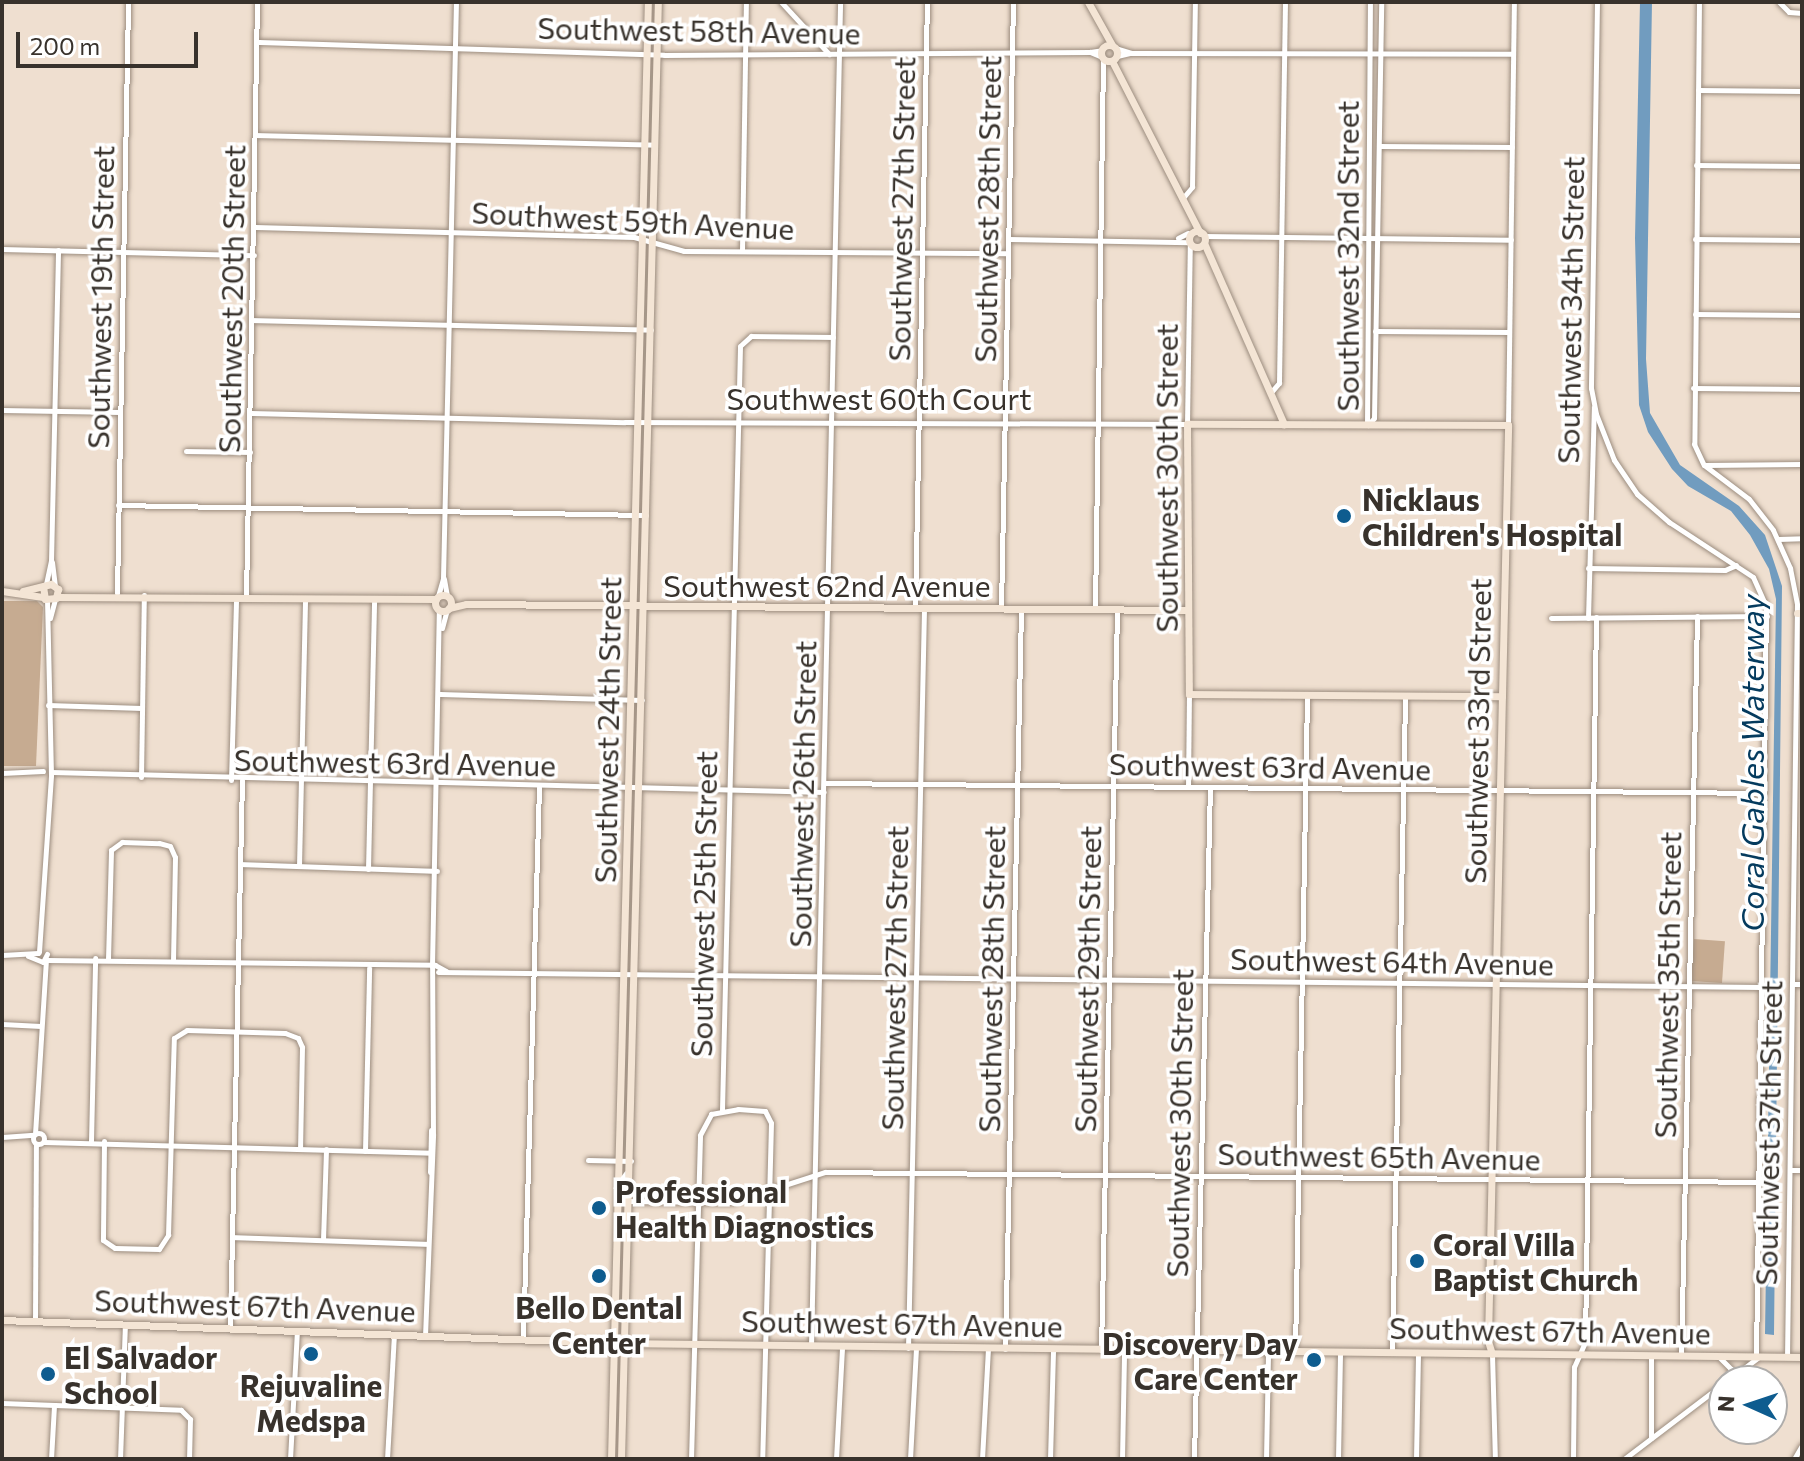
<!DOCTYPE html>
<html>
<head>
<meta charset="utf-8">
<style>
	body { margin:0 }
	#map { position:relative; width:1804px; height:1461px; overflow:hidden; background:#efdfd0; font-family:Commissioner,sans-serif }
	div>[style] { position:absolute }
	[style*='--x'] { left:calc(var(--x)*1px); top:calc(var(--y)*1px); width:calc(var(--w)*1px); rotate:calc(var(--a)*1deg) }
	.green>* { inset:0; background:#c6ab91; transform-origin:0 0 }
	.water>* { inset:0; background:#719cbf }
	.roads { filter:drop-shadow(0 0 2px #9c8d7f) drop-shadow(0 0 2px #9c8d7f) }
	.street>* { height:5px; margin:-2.5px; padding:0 2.5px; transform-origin:2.5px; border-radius:2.5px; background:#fff }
	.street>.ring { margin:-2.5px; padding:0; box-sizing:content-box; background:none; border:5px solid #fff; border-radius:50% }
	.secondary>* { height:7px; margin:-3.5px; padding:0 3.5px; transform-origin:3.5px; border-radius:3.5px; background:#f4e5d5 }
	.secondary>.ring { margin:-3.5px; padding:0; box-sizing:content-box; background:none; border:7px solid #f4e5d5; border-radius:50% }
	.dots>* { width:22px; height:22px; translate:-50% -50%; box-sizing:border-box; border:4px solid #fff; border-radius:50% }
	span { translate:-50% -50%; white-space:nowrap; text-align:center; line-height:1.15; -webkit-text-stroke:7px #fff; paint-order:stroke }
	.street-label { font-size:30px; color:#38322c }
	.poi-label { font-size:30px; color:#38322c; font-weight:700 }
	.left { translate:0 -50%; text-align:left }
	.right { translate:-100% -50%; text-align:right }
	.water-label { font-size:32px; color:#053b5e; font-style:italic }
	.frame { position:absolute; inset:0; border:4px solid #38322c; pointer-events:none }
	.north { position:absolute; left:1708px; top:1365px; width:80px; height:80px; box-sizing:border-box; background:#fff; border:2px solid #afadab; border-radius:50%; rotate:273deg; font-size:22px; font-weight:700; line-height:32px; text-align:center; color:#38322c }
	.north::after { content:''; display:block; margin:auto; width:28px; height:36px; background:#0e5c8f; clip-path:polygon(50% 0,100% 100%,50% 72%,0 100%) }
	.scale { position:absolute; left:16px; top:32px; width:182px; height:36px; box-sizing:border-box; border:4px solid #38322c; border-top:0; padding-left:10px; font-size:24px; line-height:28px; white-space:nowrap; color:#38322c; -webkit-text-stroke:6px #fff; paint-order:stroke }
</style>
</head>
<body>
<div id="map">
	<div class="green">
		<div style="clip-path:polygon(2px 601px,37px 601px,43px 607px,36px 766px,2px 766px)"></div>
		<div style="left:1694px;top:939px;width:31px;height:42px;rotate:4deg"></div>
	</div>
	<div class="water">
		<div style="clip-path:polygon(1640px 2px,1652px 2px,1646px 359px,1650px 413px,1680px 465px,1739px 506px,1765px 535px,1782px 586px,1774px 1335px,1765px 1334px,1776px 599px,1769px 569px,1750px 535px,1731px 511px,1688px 486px,1672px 469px,1648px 432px,1639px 405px,1635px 238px)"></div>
	</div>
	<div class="roads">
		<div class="street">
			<div style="--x:781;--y:2;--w:71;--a:47.3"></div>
			<div style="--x:1597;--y:2;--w:386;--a:90.9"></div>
			<div style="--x:1591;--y:388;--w:26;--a:79"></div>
			<div style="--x:1596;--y:414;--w:49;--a:68.6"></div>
			<div style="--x:1614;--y:460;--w:41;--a:55.9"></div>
			<div style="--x:1637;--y:494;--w:43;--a:41.2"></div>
			<div style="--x:1669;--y:522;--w:100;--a:33.2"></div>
			<div style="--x:1753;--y:577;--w:32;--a:66"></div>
			<div style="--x:1766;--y:606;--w:750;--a:90.76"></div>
			<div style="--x:1699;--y:2;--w:442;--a:90.6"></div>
			<div style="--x:1694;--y:444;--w:23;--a:65"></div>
			<div style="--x:1704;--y:465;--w:56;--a:37.1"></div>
			<div style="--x:1749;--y:499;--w:39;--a:52"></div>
			<div style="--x:1773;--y:530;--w:42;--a:65.9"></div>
			<div style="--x:1790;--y:568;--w:38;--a:79"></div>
			<div style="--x:1797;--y:605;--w:752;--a:90.76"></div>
			<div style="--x:1779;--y:2;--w:14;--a:45"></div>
			<div style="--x:1789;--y:12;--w:13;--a:4"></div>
			<div style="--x:259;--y:42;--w:405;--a:1.8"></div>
			<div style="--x:664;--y:55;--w:426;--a:-0.4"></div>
			<div style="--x:1115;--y:48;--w:17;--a:17"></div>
			<div style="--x:1131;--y:53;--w:382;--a:0.1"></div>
			<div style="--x:1117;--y:56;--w:13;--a:-13"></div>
			<div style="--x:1102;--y:57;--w:13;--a:-157"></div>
			<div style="--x:1090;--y:52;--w:12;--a:-9"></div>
			<div style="--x:1698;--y:90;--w:104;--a:0.6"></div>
			<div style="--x:256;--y:135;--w:399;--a:1.4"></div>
			<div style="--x:1379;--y:146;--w:133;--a:0.4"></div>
			<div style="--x:1696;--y:165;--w:106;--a:0.5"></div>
			<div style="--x:1182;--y:199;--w:16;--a:-50"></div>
			<div style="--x:1192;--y:187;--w:185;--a:-89.1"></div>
			<div style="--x:255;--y:227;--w:379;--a:1.5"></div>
			<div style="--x:634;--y:237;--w:52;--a:15.6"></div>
			<div style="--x:684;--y:251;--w:324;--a:0.4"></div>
			<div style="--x:1204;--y:236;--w:307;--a:0.7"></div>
			<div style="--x:1178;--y:238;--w:11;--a:-27"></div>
			<div style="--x:1009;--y:239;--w:180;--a:1"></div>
			<div style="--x:1695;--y:239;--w:107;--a:0.5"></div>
			<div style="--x:2;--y:249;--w:252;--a:1.4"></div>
			<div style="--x:742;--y:251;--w:249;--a:-89.1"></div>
			<div style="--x:1695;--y:314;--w:107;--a:0.5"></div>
			<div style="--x:252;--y:320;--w:399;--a:1.4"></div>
			<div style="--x:1375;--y:331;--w:134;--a:0.4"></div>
			<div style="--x:1693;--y:388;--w:109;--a:0.5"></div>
			<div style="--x:1272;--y:391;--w:11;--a:-49"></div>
			<div style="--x:1279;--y:383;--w:381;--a:-89.1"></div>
			<div style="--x:2;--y:410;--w:118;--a:1"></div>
			<div style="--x:251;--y:413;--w:374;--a:1.4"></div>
			<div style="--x:625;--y:422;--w:562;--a:0.2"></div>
			<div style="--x:1187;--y:424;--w:182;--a:-89.1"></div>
			<div style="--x:1367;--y:424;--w:422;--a:-89.6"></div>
			<div style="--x:1368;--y:425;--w:9;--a:-49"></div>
			<div style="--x:1374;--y:418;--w:416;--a:-89"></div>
			<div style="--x:1508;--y:425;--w:423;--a:-89.2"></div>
			<div style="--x:186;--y:451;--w:64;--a:0.9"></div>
			<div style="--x:1705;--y:465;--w:97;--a:-0.6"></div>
			<div style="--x:118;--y:505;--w:528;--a:1.09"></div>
			<div style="--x:1778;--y:539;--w:24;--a:-2"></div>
			<div style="--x:52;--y:562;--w:23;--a:83"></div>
			<div style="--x:1588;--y:568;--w:137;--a:0.8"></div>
			<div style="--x:1725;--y:570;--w:12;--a:-24"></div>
			<div style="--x:444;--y:579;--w:17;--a:80"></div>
			<div style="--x:46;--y:584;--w:24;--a:-78"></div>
			<div style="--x:51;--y:561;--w:311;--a:-88.7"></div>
			<div style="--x:117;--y:593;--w:591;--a:-88.93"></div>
			<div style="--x:438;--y:596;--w:19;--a:-74"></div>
			<div style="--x:443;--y:578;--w:576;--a:-88.71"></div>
			<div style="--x:246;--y:597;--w:595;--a:-88.94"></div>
			<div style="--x:915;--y:608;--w:606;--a:-88.87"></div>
			<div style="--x:1001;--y:609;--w:607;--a:-88.87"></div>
			<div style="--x:1095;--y:610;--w:552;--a:-89.17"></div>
			<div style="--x:50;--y:618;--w:20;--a:-75"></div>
			<div style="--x:1551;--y:618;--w:216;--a:-0.5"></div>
			<div style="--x:1588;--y:618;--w:211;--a:-88.4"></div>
			<div style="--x:442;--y:628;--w:20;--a:-75"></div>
			<div style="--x:440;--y:694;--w:202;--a:1.7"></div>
			<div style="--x:48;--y:705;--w:94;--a:1.8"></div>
			<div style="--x:51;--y:772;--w:773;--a:1.48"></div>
			<div style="--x:2;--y:773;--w:41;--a:-2.8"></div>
			<div style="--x:141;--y:777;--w:182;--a:-89.1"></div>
			<div style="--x:231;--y:780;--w:182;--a:-88.4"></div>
			<div style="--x:824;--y:783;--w:940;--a:0.61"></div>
			<div style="--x:1188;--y:787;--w:93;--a:-89.4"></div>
			<div style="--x:241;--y:864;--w:196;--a:2"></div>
			<div style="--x:299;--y:866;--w:267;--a:-88.7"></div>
			<div style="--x:368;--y:869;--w:269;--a:-88.7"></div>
			<div style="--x:39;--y:952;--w:177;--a:-86.1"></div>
			<div style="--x:51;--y:775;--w:175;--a:-91.3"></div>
			<div style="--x:2;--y:955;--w:36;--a:-3"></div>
			<div style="--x:28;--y:956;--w:16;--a:22"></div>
			<div style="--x:43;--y:962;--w:9;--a:-63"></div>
			<div style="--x:108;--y:959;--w:109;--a:-88.4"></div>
			<div style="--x:111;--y:850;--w:14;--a:-36"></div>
			<div style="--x:122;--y:842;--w:37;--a:2"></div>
			<div style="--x:159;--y:843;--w:11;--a:15"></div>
			<div style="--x:170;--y:846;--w:12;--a:66"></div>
			<div style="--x:175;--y:857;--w:104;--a:91.1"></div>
			<div style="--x:47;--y:960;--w:388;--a:0.7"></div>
			<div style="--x:435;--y:965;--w:13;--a:29"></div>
			<div style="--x:432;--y:966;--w:356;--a:-88.9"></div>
			<div style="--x:438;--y:972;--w:1323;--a:0.65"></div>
			<div style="--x:1792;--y:984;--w:10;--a:0"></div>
			<div style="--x:2;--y:1024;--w:39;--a:3"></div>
			<div style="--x:722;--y:1110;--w:764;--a:-88.65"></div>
			<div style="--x:740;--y:346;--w:15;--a:-42"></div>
			<div style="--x:751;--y:336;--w:82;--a:0.7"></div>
			<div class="ring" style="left:33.5px;top:1133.5px;width:6px;height:6px"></div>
			<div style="--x:35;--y:1134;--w:173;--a:-86.4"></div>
			<div style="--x:2;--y:1137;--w:32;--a:-4"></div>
			<div style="--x:91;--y:1141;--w:183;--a:-88.7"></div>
			<div style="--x:104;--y:1141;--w:99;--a:90.6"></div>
			<div style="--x:103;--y:1240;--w:14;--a:34"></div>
			<div style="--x:115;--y:1248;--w:44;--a:1.3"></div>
			<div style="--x:159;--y:1249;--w:17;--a:-57"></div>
			<div style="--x:168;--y:1235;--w:197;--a:-88.3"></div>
			<div style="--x:174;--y:1038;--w:15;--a:-32"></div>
			<div style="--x:187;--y:1030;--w:98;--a:1.8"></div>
			<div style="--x:285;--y:1033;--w:14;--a:21"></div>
			<div style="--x:298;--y:1038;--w:10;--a:66"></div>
			<div style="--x:302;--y:1047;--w:101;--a:91.1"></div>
			<div style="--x:44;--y:1142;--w:388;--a:1.6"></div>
			<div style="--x:365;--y:1151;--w:183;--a:-88.7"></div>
			<div style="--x:588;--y:1160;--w:43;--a:1.3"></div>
			<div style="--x:1790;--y:1170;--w:12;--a:0"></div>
			<div style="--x:430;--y:1172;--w:42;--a:-88.6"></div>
			<div style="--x:620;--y:1201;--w:112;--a:0.5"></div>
			<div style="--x:732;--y:1202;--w:98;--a:-17.9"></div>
			<div style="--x:825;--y:1172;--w:934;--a:0.61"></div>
			<div style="--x:232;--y:1237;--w:196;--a:2"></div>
			<div style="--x:323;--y:1240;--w:91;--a:-88.1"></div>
			<div style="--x:35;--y:1321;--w:177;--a:-89.7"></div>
			<div style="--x:230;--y:1329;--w:549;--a:-88.75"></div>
			<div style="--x:425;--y:1336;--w:202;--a:-87.7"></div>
			<div style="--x:433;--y:1134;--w:167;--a:-90.3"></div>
			<div style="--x:523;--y:1339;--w:552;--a:-88.34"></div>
			<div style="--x:811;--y:1346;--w:1344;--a:-88.76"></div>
			<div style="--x:908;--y:1348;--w:739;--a:-88.76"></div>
			<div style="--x:1005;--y:1349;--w:739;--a:-88.76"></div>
			<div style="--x:1101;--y:1350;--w:741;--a:-88.76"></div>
			<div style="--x:1295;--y:1351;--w:656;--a:-88.95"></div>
			<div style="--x:1392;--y:1352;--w:656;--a:-88.86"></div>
			<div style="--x:1492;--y:1354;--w:105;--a:88.4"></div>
			<div style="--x:1681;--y:1356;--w:740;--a:-88.76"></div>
			<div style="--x:1719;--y:1357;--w:17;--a:45"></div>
			<div style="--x:1731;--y:1369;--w:13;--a:108"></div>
			<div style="--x:1727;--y:1381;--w:41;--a:-37.1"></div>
			<div style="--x:2;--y:1403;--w:179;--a:2.2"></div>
			<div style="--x:181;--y:1410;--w:13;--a:45"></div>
			<div style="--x:190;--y:1419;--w:40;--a:91.4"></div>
			<div style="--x:1651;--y:1438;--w:83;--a:-90"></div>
			<div style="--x:51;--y:1459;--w:54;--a:-86.8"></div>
			<div style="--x:120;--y:1459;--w:134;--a:-87.9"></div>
			<div style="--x:290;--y:1459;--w:128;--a:-86.9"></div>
			<div style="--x:387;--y:1459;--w:124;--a:-86.8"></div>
			<div style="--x:691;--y:1459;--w:324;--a:-88.4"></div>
			<div style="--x:700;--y:1135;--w:24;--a:-62"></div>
			<div style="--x:711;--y:1114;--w:27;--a:-10"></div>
			<div style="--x:738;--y:1109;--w:27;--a:4"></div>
			<div style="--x:765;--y:1111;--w:13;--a:63"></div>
			<div style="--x:771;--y:1123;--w:336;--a:91.5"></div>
			<div style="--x:836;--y:1459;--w:112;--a:-86.9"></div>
			<div style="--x:910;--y:1459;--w:111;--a:-86.9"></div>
			<div style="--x:982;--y:1459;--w:111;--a:-86.9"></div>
			<div style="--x:1050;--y:1459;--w:110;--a:-88.4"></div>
			<div style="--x:1122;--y:1459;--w:109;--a:-88.9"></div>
			<div style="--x:1194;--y:1459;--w:672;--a:-88.64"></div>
			<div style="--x:1266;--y:1459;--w:108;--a:-88.9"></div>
			<div style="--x:1338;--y:1459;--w:107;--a:-88.9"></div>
			<div style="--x:1416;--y:1459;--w:106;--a:-88.9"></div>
			<div style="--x:1573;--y:1459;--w:92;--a:-89.4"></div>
			<div style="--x:1574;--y:1367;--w:27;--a:-66"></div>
			<div style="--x:1585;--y:1342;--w:725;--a:-89.13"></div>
			<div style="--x:1624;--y:1459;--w:126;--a:-37.2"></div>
			<div style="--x:1794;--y:1459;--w:16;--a:-60"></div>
		</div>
		<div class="secondary">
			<div style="--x:1088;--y:2;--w:49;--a:60.8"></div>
			<div class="ring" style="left:1101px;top:45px;width:9px;height:9px"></div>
			<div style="--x:1112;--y:61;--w:193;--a:62.9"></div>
			<div class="ring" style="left:1189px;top:231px;width:9px;height:9px"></div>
			<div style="--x:1205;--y:245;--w:196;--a:66.2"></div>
			<div style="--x:2;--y:591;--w:41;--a:8.3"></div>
			<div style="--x:23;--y:591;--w:29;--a:-14"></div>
			<div style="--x:51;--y:584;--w:9;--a:36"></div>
			<div style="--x:58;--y:589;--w:9;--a:103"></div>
			<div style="--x:56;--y:598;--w:11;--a:175"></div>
			<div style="--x:45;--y:599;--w:12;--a:-99"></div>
			<div class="ring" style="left:435px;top:595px;width:9px;height:9px"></div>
			<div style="--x:57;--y:597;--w:379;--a:0.3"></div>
			<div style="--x:449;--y:608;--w:17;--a:-13"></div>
			<div style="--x:466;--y:604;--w:722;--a:0.48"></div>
			<div style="--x:1797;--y:613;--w:5;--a:0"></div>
			<div style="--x:2;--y:1320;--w:615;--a:2.14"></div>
			<div style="--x:617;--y:1343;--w:1185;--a:0.68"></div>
			<div style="--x:1492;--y:1354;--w:14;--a:-107"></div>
			<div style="--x:1488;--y:1341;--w:645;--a:-88.76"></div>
			<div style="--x:1502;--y:696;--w:271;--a:-88.7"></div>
			<div style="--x:1508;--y:425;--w:321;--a:-179.8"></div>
			<div style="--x:1187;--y:424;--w:270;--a:89.6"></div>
			<div style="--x:1189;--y:694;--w:313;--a:0.4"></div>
			<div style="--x:611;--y:1459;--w:1457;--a:-88.55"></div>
			<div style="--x:621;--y:1459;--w:1457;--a:-88.55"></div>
		</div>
	</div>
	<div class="dots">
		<div style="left:1344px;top:516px;background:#0e5c8f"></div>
		<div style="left:599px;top:1208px;background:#0e5c8f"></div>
		<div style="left:1417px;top:1261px;background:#0e5c8f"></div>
		<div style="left:599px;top:1276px;background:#0e5c8f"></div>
		<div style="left:311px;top:1354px;background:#0e5c8f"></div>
		<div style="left:1314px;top:1360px;background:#0e5c8f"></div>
		<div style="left:48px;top:1374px;background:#0e5c8f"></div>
	</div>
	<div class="street-label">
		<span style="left:699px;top:30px;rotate:1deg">Southwest 58th Avenue</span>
		<span style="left:901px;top:209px;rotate:-89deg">Southwest 27th Street</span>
		<span style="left:987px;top:209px;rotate:-89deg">Southwest 28th Street</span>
		<span style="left:633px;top:220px;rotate:3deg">Southwest 59th Avenue</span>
		<span style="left:1347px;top:256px;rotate:-90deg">Southwest 32nd Street</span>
		<span style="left:100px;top:297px;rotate:-89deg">Southwest 19th Street</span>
		<span style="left:231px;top:299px;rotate:-89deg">Southwest 20th Street</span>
		<span style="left:1570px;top:310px;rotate:-89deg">Southwest 34th Street</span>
		<span style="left:879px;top:398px">Southwest 60th Court</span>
		<span style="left:1166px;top:478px;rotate:-90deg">Southwest 30th Street</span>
		<span style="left:827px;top:585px">Southwest 62nd Avenue</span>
		<span style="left:607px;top:730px;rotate:-89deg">Southwest 24th Street</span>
		<span style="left:1477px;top:731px;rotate:-89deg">Southwest 33rd Street</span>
		<span style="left:395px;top:762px;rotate:1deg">Southwest 63rd Avenue</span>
		<span style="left:1270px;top:766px;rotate:1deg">Southwest 63rd Avenue</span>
		<span style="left:802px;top:794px;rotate:-89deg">Southwest 26th Street</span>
		<span style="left:703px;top:904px;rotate:-89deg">Southwest 25th Street</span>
		<span style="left:1392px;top:961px;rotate:1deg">Southwest 64th Avenue</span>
		<span style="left:894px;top:978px;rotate:-89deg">Southwest 27th Street</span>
		<span style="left:991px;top:979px;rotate:-89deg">Southwest 28th Street</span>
		<span style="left:1087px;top:979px;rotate:-89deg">Southwest 29th Street</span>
		<span style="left:1667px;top:985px;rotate:-89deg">Southwest 35th Street</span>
		<span style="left:1179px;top:1123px;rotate:-89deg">Southwest 30th Street</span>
		<span style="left:1768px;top:1133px;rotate:-89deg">Southwest 37th Street</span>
		<span style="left:1379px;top:1156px;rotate:1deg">Southwest 65th Avenue</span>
		<span style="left:255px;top:1305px;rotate:2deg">Southwest 67th Avenue</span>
		<span style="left:902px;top:1323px;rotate:1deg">Southwest 67th Avenue</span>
		<span style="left:1550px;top:1330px;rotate:1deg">Southwest 67th Avenue</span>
	</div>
	<div class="poi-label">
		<span class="left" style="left:1362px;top:516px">Nicklaus<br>Children's Hospital</span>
		<span class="left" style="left:615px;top:1208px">Professional<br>Health Diagnostics</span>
		<span class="left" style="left:1433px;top:1261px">Coral Villa<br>Baptist Church</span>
		<span style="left:599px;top:1324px">Bello Dental<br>Center</span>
		<span class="right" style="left:1298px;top:1360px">Discovery Day<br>Care Center</span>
		<span class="left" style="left:64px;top:1374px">El Salvador<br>School</span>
		<span style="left:311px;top:1402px">Rejuvaline<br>Medspa</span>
	</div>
	<div class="water-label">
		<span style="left:1751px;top:763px;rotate:-90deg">Coral Gables Waterway</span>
	</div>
	<div class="frame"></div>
	<div class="north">N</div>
	<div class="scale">200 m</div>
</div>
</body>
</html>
